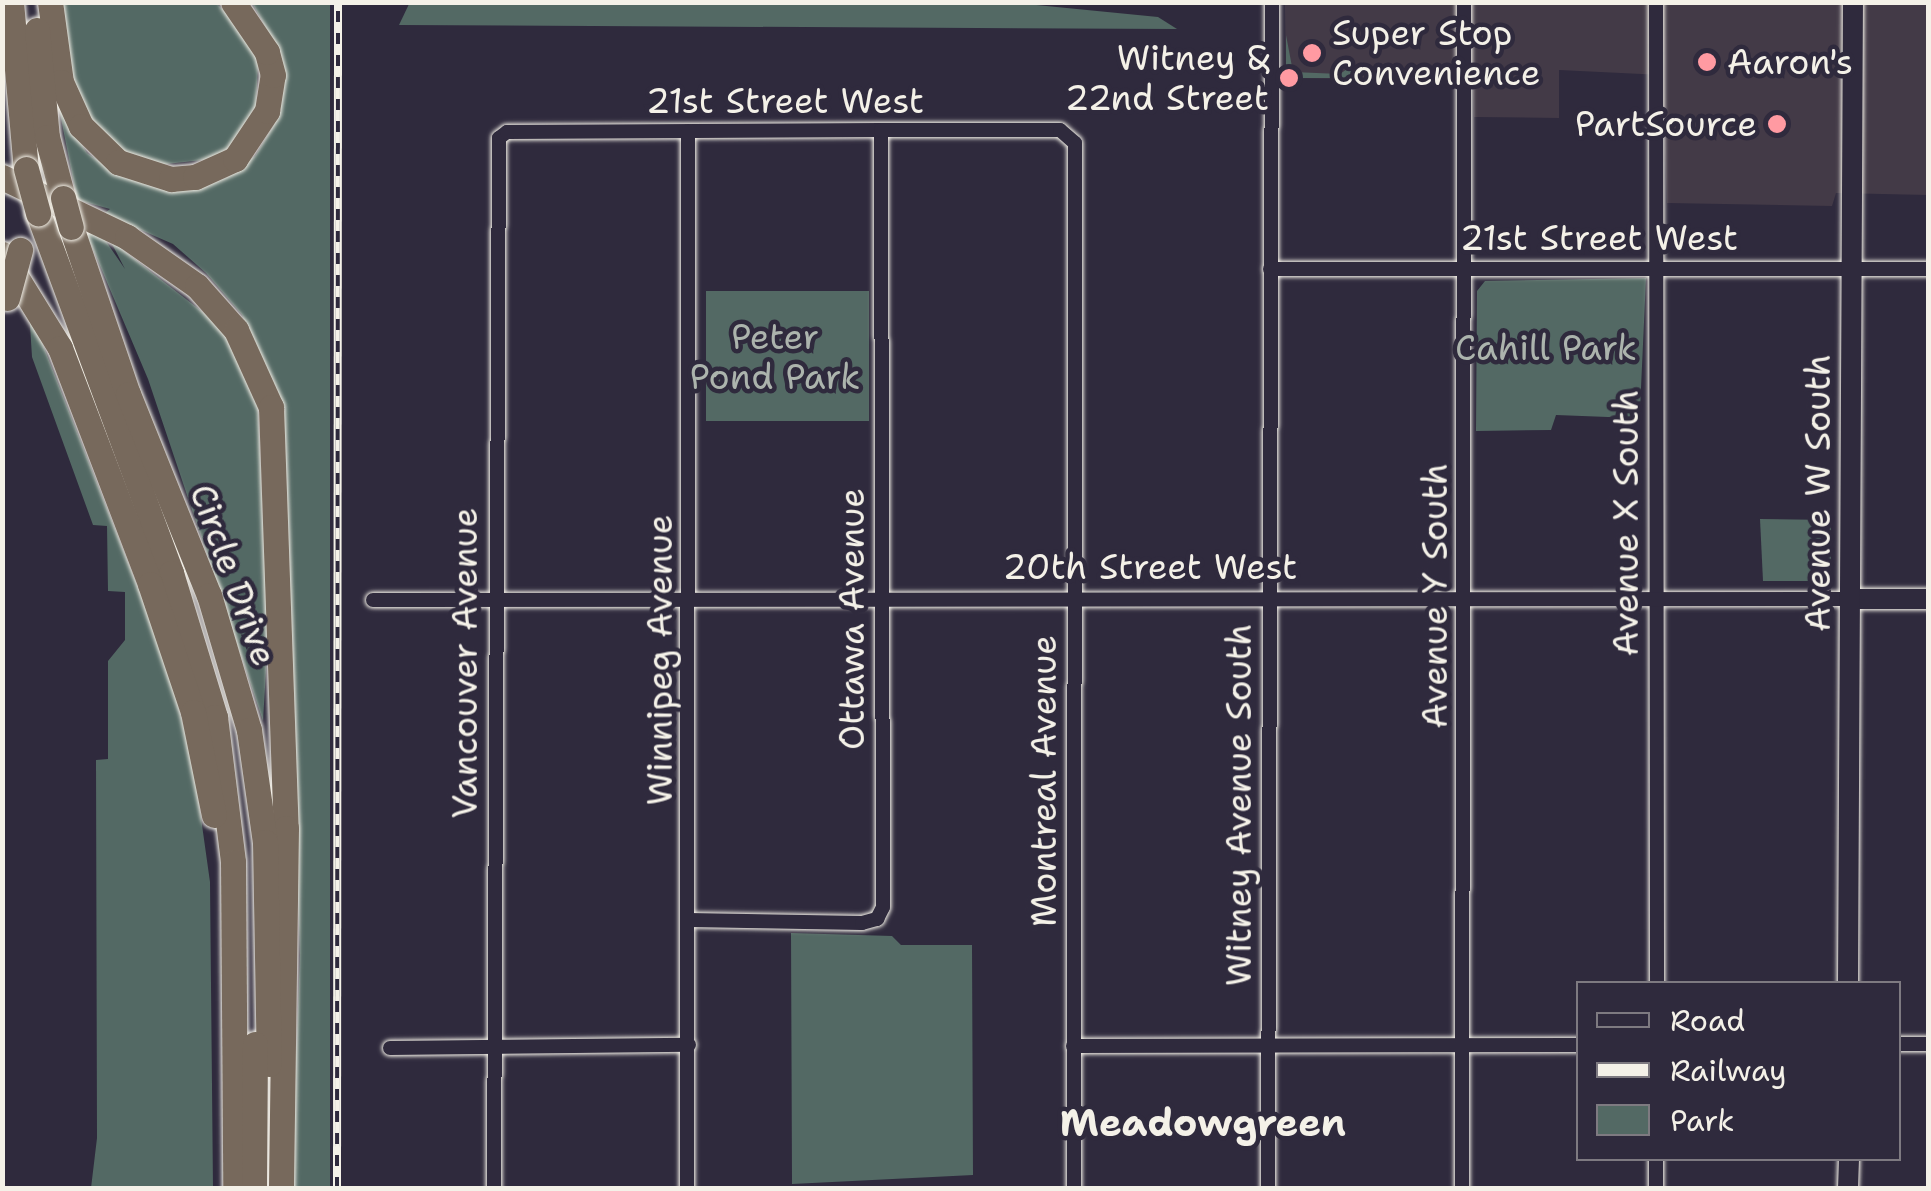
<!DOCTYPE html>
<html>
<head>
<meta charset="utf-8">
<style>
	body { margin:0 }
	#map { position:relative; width:1931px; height:1191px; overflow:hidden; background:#2f2a3d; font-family:"Shantell Sans",sans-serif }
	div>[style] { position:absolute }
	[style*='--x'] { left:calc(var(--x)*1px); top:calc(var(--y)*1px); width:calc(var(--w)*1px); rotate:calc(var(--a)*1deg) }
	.built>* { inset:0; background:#433a47 }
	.green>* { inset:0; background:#536964; transform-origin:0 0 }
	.roads { filter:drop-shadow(0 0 2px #f4f1e8) drop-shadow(0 0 2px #f4f1e8) }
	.street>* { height:14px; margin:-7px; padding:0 7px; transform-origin:7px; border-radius:7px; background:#2f2a3d }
	.secondary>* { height:20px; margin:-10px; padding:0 10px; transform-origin:10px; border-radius:10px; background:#2f2a3d }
	.highway>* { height:25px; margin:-12.5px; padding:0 12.5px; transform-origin:12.5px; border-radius:12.5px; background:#77695c }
	.rail>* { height:8px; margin-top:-4px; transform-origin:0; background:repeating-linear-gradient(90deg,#2f2a3d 0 11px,#f4f1e8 0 22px); box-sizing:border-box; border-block:2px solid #f4f1e8 }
	.bridges { filter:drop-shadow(0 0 2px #f4f1e8) drop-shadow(0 0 2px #f4f1e8) }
	.highway-bridge>* { height:25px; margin:-12.5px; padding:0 12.5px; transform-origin:12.5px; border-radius:12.5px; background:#77695c }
	.dots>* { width:28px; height:28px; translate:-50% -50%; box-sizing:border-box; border:5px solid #2f2a3d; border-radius:50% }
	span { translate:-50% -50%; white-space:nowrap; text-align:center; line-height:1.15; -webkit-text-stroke:9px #2f2a3d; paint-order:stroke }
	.poi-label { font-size:35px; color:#f4f1e8 }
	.left { translate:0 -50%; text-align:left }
	.right { translate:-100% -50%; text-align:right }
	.street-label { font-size:35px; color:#f4f1e8 }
	.park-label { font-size:35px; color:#acb4ad }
	.neighbourhood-label { font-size:38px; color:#f4f1e8; font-weight:700 }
	.frame { position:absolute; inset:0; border:5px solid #f4f1e8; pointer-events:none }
	.legend { position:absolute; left:1576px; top:981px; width:325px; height:180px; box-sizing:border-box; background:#2f2a3d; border:2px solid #7e7a81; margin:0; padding:12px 18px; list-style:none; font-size:30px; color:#f4f1e8 }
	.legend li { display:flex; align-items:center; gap:20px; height:50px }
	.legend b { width:50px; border:2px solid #7e7a81 }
</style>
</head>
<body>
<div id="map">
	<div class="built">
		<div style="clip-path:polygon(1285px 3px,1928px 3px,1928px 195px,1836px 193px,1832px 206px,1667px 203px,1662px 75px,1559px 70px,1559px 118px,1474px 117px,1473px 80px,1286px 78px)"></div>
	</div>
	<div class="green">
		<div style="clip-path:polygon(215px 2px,245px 31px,258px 64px,256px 106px,231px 146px,212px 159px,157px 165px,122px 151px,93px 124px,75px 90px,61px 3px)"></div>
		<div style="clip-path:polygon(410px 2px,1005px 2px,1158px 17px,1177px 29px,399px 25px)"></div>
		<div style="clip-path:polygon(252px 3px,330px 3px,330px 1188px,291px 1188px,300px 955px,282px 404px,242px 315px,206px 273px,173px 244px,104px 214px,110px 209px,77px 200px,59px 108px,87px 153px,118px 174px,157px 188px,192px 189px,226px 178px,255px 156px,274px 125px,283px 89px,281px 54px)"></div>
		<div style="clip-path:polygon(1286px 35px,1293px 72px,1340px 74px,1354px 64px,1354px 78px,1286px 78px)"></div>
		<div style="clip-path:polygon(84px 228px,103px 237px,125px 269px,110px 240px,222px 327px,258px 408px,268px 636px,263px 721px,148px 379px)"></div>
		<div style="clip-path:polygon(1646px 278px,1640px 410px,1634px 418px,1556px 415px,1551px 430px,1476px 431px,1477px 291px,1485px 281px)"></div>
		<div style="left:869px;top:291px;width:130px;height:163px;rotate:90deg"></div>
		<div style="clip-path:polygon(29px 309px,167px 662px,194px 768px,210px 882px,213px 1188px,91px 1188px,97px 1138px,96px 760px,108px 759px,108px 661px,125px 640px,125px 592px,108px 591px,107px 526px,93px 525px,32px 357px)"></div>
		<div style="clip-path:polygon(1760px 519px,1831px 520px,1831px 574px,1822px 581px,1763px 581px)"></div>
		<div style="clip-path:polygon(791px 933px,892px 936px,901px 945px,972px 945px,973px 1175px,792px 1184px)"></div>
	</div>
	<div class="roads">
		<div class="street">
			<div style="--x:1656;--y:2;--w:982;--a:89.94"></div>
			<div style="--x:1270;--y:269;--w:658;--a:0"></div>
			<div style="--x:373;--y:600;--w:1476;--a:-0.04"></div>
			<div style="--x:689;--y:920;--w:173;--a:1"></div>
			<div style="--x:862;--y:923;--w:16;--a:-15"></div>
			<div style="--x:877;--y:919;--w:13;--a:-63"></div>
			<div style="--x:883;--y:907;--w:777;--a:-90.15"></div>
			<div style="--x:1898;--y:1044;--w:30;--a:0"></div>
			<div style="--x:1073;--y:1046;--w:505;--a:-0.11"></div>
			<div style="--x:390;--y:1048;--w:299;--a:-0.6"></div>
			<div style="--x:494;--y:1188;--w:1050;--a:-89.73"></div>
			<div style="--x:499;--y:138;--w:10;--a:-37"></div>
			<div style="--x:507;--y:132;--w:374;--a:-0.3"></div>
			<div style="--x:881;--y:130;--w:179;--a:0"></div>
			<div style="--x:1060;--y:130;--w:20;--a:41"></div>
			<div style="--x:1075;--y:143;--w:1045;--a:90.05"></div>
			<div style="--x:687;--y:1188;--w:1057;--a:-89.95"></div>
			<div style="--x:1268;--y:1188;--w:1186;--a:-89.81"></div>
			<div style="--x:1462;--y:1188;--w:1186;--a:-89.9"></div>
			<div style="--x:1656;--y:1188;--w:30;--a:-90"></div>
		</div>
		<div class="secondary">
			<div style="--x:1849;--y:599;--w:79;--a:0"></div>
			<div style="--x:1848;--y:984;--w:982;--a:-89.71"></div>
			<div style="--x:1848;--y:1188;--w:30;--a:-88"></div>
		</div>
		<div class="highway">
			<div style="--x:11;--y:2;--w:168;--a:84.9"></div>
			<div style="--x:50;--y:2;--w:81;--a:82.2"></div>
			<div style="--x:61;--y:82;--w:48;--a:65.6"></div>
			<div style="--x:81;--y:126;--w:52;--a:44.2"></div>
			<div style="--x:118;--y:162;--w:56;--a:17.8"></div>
			<div style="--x:171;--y:179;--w:24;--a:-5"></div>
			<div style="--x:195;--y:177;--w:44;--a:-24.2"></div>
			<div style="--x:235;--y:159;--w:58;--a:-56.3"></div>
			<div style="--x:267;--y:111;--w:36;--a:-81"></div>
			<div style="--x:273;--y:75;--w:24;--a:-105"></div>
			<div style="--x:267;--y:52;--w:60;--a:-124.2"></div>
			<div style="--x:37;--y:30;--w:107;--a:84.7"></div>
			<div style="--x:47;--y:137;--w:63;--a:75.3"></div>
			<div style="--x:2;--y:177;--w:139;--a:25.6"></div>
			<div style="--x:127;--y:237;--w:85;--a:35"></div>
			<div style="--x:197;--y:286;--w:59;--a:48.4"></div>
			<div style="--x:236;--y:330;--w:85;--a:65.6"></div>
			<div style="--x:271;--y:407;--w:421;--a:88"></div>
			<div style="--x:286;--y:828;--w:360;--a:90.8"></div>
			<div style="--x:38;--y:213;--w:384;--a:69.7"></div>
			<div style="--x:171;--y:573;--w:151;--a:73"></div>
			<div style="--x:215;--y:717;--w:146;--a:82.9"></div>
			<div style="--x:233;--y:862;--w:326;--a:89.6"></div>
			<div style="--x:71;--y:227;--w:176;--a:71.2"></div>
			<div style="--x:128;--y:394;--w:217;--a:68.1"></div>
			<div style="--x:209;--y:595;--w:141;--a:73.5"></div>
			<div style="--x:249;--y:730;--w:113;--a:81.9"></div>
			<div style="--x:265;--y:842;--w:222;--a:89"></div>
			<div style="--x:2;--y:254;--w:110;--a:58.3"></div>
			<div style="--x:60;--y:348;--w:253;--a:69.1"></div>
			<div style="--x:150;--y:584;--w:135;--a:71.4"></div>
			<div style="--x:193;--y:712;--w:105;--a:78.5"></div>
			<div style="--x:254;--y:1188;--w:144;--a:-89.6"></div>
		</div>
	</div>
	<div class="rail">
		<div style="--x:337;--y:1188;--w:1186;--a:-89.95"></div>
	</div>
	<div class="bridges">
		<div class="highway-bridge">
			<div style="--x:26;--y:169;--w:46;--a:74.7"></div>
			<div style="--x:63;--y:198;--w:30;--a:75"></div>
			<div style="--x:7;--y:298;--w:50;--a:-74.8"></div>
		</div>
	</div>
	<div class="dots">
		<div style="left:1312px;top:53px;background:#ff9aa2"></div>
		<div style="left:1707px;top:62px;background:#ff9aa2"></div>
		<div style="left:1289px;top:78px;background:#ff9aa2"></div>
		<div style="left:1777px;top:124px;background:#ff9aa2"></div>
	</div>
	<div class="poi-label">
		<span class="left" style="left:1332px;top:53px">Super Stop<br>Convenience</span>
		<span class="right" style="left:1269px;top:78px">Witney &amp;<br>22nd Street</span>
		<span class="left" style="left:1727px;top:62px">Aaron's</span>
		<span class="right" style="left:1757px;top:124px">PartSource</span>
	</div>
	<div class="street-label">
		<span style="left:785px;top:101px">21st Street West</span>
		<span style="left:1599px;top:238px">21st Street West</span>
		<span style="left:1818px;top:493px;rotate:-90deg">Avenue W South</span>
		<span style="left:1626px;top:523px;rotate:-90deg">Avenue X South</span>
		<span style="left:1150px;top:567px">20th Street West</span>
		<span style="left:233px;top:575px;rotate:70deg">Circle Drive</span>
		<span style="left:1435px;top:596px;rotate:-90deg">Avenue Y South</span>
		<span style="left:852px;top:619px;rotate:-90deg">Ottawa Avenue</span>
		<span style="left:660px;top:660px;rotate:-90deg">Winnipeg Avenue</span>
		<span style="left:465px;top:663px;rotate:-90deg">Vancouver Avenue</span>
		<span style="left:1044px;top:781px;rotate:-90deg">Montreal Avenue</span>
		<span style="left:1239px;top:805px;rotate:-90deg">Witney Avenue South</span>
	</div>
	<div class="park-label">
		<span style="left:775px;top:357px">Peter<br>Pond Park</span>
		<span style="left:1546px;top:348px">Cahill Park</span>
	</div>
	<div class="neighbourhood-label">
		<span style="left:1203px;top:1123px">Meadowgreen</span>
	</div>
	<div class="frame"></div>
	<ul class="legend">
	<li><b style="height:12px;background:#2f2a3d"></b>Road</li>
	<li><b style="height:12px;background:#f4f1e8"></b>Railway</li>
	<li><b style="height:28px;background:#536964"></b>Park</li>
	</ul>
</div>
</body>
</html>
